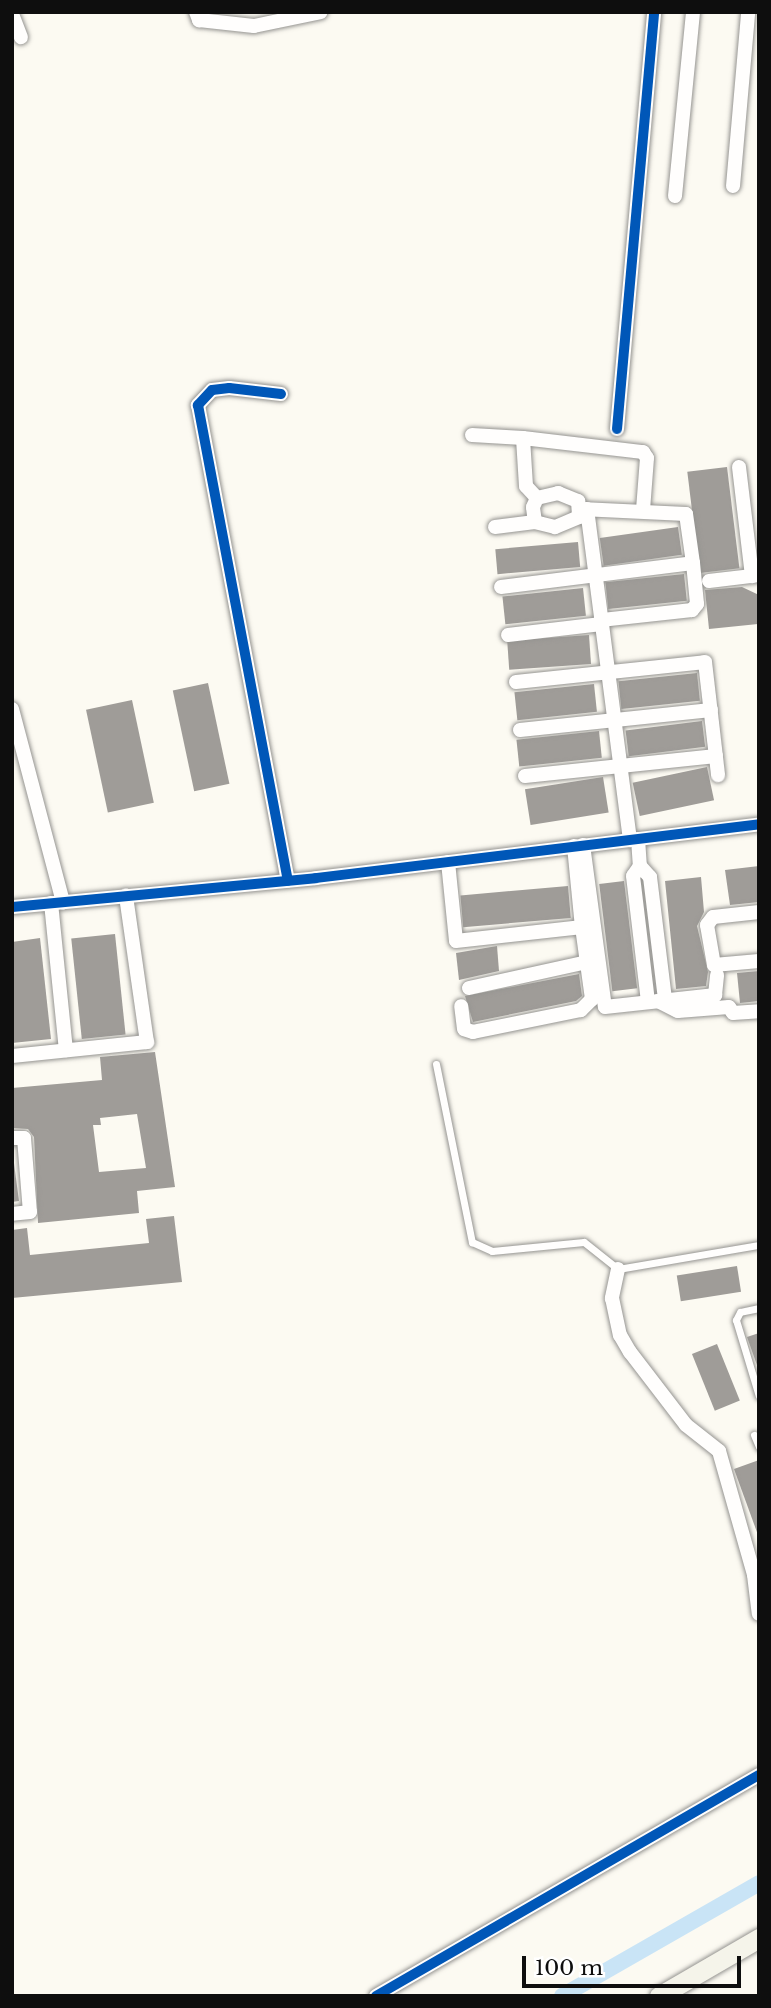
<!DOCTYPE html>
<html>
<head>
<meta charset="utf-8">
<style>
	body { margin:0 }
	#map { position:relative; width:771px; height:2008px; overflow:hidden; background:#fcfaf2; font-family:"Libre Baskerville",serif }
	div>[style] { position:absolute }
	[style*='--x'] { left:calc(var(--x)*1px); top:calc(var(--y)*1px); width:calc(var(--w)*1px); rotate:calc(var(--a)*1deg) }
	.canal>* { height:16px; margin:-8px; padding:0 8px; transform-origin:8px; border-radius:8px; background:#c9e4f6 }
	.building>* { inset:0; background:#9f9c98; transform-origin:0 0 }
	.roads { filter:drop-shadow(0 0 2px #959491) drop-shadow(0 0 2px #959491) }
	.lane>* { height:7px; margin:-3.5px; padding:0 3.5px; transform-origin:3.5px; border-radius:3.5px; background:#fffefd }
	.street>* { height:14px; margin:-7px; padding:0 7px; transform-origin:7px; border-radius:7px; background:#fffefd }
	.secondary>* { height:19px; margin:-9.5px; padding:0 9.5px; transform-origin:9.5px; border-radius:9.5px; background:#f5f4ea }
	.cycleway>* { height:10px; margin:-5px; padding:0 5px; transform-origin:5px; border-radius:5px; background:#0057b8 }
	span { translate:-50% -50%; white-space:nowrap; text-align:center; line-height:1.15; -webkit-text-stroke:7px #fff; paint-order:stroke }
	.frame { position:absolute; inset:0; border:14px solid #0e0e0e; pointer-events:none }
	.scale { position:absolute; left:522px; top:1956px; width:219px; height:32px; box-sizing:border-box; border:4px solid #0e0e0e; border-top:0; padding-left:9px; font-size:21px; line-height:24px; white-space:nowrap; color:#0e0e0e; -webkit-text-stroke:5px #fff; paint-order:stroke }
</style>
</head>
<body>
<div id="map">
	<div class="canal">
		<div style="--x:562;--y:1996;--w:227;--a:-29.8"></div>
	</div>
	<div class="building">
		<div style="left:727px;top:467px;width:102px;height:40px;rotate:83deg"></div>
		<div style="left:678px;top:527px;width:28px;height:79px;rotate:82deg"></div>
		<div style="left:578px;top:542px;width:25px;height:83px;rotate:85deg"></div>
		<div style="left:684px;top:574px;width:27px;height:79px;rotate:84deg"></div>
		<div style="clip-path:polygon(742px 587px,759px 595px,758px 624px,709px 629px,705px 590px)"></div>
		<div style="left:583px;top:588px;width:28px;height:81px;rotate:84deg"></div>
		<div style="left:589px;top:635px;width:29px;height:82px;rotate:86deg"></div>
		<div style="left:697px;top:673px;width:28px;height:79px;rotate:84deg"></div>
		<div style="left:208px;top:683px;width:103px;height:36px;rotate:78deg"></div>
		<div style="left:594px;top:684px;width:28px;height:80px;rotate:84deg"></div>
		<div style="left:132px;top:700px;width:105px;height:47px;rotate:78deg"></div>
		<div style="left:702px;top:721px;width:26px;height:77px;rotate:83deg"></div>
		<div style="left:599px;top:731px;width:27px;height:83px;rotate:84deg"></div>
		<div style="left:707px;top:767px;width:34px;height:76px;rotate:78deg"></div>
		<div style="left:603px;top:777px;width:36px;height:79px;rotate:81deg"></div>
		<div style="clip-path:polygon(759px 866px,759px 902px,730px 905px,725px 870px)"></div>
		<div style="clip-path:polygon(701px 877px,704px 912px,697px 926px,708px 972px,706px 986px,676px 989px,665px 881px)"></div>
		<div style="left:624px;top:881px;width:108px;height:25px;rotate:83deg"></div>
		<div style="left:568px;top:886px;width:32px;height:108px;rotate:85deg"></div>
		<div style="left:115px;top:934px;width:101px;height:44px;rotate:84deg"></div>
		<div style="clip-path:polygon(40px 938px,51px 1039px,12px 1043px,12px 942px)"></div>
		<div style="clip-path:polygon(497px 946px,499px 971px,459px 980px,456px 953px)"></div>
		<div style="clip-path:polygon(759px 971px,759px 1001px,740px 1003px,737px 973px)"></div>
		<div style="clip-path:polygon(579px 974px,582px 996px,576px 1001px,473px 1022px,465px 996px)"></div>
		<div style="clip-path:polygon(evenodd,155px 1052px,175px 1187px,137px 1191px,139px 1213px,38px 1223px,34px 1137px,28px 1129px,12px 1128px,12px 1088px,102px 1080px,100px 1057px,155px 1052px,137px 1114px,146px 1168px,99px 1172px,93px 1125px,101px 1125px,100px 1118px,137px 1114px)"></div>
		<div style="clip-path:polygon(12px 1148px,19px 1201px,12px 1202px)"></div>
		<div style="clip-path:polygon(174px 1216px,182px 1282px,12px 1298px,12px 1230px,27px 1228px,30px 1255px,149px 1243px,146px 1219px)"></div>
		<div style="left:737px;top:1266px;width:26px;height:61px;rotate:81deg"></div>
		<div style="clip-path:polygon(759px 1333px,759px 1368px,758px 1368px,747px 1337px)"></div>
		<div style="left:717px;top:1344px;width:61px;height:27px;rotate:68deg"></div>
		<div style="clip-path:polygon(759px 1460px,759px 1535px,758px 1535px,734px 1469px)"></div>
	</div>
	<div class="roads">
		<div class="lane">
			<div style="--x:436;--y:1064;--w:182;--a:78.6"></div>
			<div style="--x:472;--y:1242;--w:22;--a:24"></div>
			<div style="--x:492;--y:1251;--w:92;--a:-5.6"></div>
			<div style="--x:584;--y:1242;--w:43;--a:38.5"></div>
			<div style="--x:618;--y:1269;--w:143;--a:-9.7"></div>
			<div style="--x:759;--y:1308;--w:19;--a:168"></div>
			<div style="--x:740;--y:1312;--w:9;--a:117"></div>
			<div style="--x:736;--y:1320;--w:79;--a:73.2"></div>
			<div style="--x:754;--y:1435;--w:13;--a:67"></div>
		</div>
		<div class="street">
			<div style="--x:196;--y:12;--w:9;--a:69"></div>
			<div style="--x:199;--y:20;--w:55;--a:6.2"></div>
			<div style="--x:254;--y:26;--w:68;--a:-11.8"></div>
			<div style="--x:12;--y:14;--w:25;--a:69"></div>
			<div style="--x:733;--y:186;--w:173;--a:-85"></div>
			<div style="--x:675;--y:196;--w:185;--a:-84.4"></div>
			<div style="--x:281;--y:394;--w:52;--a:-173.4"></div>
			<div style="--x:229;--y:388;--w:17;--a:173"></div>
			<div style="--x:212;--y:390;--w:21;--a:133"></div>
			<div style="--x:198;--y:405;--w:484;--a:79.3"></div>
			<div style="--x:617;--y:429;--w:419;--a:-84.9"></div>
			<div style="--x:472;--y:435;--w:51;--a:3.4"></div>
			<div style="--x:739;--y:467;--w:110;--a:83.2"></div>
			<div style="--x:558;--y:493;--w:22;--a:22"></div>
			<div style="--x:578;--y:501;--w:16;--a:86"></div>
			<div style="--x:579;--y:517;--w:26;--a:157"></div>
			<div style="--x:555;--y:527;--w:21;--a:-166"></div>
			<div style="--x:535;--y:522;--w:15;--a:-98"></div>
			<div style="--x:533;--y:507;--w:10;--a:-66"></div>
			<div style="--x:537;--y:498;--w:22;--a:-13"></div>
			<div style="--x:537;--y:498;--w:16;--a:-133"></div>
			<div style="--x:526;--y:486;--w:48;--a:-93.6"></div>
			<div style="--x:523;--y:438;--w:121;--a:6.7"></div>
			<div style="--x:643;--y:452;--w:7;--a:56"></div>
			<div style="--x:647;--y:458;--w:52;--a:94.4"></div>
			<div style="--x:581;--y:509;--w:105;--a:2.7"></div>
			<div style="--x:686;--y:514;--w:49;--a:81.9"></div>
			<div style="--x:587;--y:509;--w:334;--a:82.6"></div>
			<div style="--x:495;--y:527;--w:40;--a:-7.1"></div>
			<div style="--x:709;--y:581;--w:50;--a:-6.8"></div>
			<div style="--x:501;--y:587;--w:193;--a:-7.1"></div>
			<div style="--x:693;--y:563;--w:41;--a:84.4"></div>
			<div style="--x:697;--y:604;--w:8;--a:130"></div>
			<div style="--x:692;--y:610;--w:92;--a:173.7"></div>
			<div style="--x:508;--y:635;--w:94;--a:-6.7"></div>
			<div style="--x:516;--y:682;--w:190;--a:-6"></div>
			<div style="--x:705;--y:662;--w:114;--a:83.4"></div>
			<div style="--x:12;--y:709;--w:200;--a:75.2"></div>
			<div style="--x:520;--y:730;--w:192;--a:-6"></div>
			<div style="--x:525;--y:776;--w:192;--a:-6"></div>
			<div style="--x:638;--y:839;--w:27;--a:86"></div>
			<div style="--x:640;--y:866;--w:12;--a:125"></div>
			<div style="--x:633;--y:876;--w:127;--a:83.2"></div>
			<div style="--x:583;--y:845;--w:163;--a:82.3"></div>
			<div style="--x:605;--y:1007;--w:111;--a:-6.2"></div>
			<div style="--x:715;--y:995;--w:20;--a:-84"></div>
			<div style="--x:574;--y:846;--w:81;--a:84.4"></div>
			<div style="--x:448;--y:862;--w:79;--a:84.2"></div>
			<div style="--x:456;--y:941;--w:127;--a:-6.3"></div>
			<div style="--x:582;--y:927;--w:73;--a:82.1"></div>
			<div style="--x:592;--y:999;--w:16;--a:135"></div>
			<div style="--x:581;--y:1010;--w:110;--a:168.5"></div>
			<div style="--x:473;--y:1032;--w:9;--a:-162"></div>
			<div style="--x:464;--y:1029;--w:23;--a:-97"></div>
			<div style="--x:640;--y:866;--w:15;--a:48"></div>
			<div style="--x:650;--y:877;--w:124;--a:83"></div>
			<div style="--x:51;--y:903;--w:148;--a:84.2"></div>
			<div style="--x:12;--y:907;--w:305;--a:-5.4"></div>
			<div style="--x:316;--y:878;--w:446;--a:-6.9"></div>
			<div style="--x:759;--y:912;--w:46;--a:173.8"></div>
			<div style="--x:713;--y:917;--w:10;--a:127"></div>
			<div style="--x:707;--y:925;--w:41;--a:80.1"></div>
			<div style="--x:714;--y:965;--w:45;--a:-5.1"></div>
			<div style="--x:469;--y:988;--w:121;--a:-12.4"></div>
			<div style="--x:658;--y:1001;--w:22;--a:27"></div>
			<div style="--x:678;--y:1011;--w:51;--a:-4.5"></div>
			<div style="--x:729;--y:1007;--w:7;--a:56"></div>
			<div style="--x:733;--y:1013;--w:26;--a:-4"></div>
			<div style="--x:12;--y:1056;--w:136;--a:-5.9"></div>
			<div style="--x:147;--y:1042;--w:148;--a:-98.2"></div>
			<div style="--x:12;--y:1138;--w:12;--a:0"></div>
			<div style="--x:24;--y:1138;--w:74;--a:85.4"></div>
			<div style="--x:30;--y:1212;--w:18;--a:174"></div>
			<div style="--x:618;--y:1269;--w:30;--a:102"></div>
			<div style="--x:612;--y:1298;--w:38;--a:78"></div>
			<div style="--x:620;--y:1335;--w:20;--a:60"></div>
			<div style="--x:630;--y:1352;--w:92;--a:52.5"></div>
			<div style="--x:686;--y:1425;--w:42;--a:38.2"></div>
			<div style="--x:719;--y:1451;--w:129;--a:74.2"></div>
			<div style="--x:754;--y:1575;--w:39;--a:83"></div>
			<div style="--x:376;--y:1996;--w:442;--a:-30"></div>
		</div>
		<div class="secondary">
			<div style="--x:659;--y:1996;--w:116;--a:-30.1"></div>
		</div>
	</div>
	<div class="cycleway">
		<div style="--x:281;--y:394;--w:52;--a:-173.4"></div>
		<div style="--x:229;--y:388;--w:17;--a:173"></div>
		<div style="--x:212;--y:390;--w:21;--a:133"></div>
		<div style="--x:198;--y:405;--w:484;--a:79.3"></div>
		<div style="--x:617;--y:429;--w:419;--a:-84.9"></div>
		<div style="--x:12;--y:907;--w:305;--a:-5.4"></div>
		<div style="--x:316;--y:878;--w:446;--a:-6.9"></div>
		<div style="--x:376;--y:1996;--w:442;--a:-30"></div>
	</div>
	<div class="frame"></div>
	<div class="scale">100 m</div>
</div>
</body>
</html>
